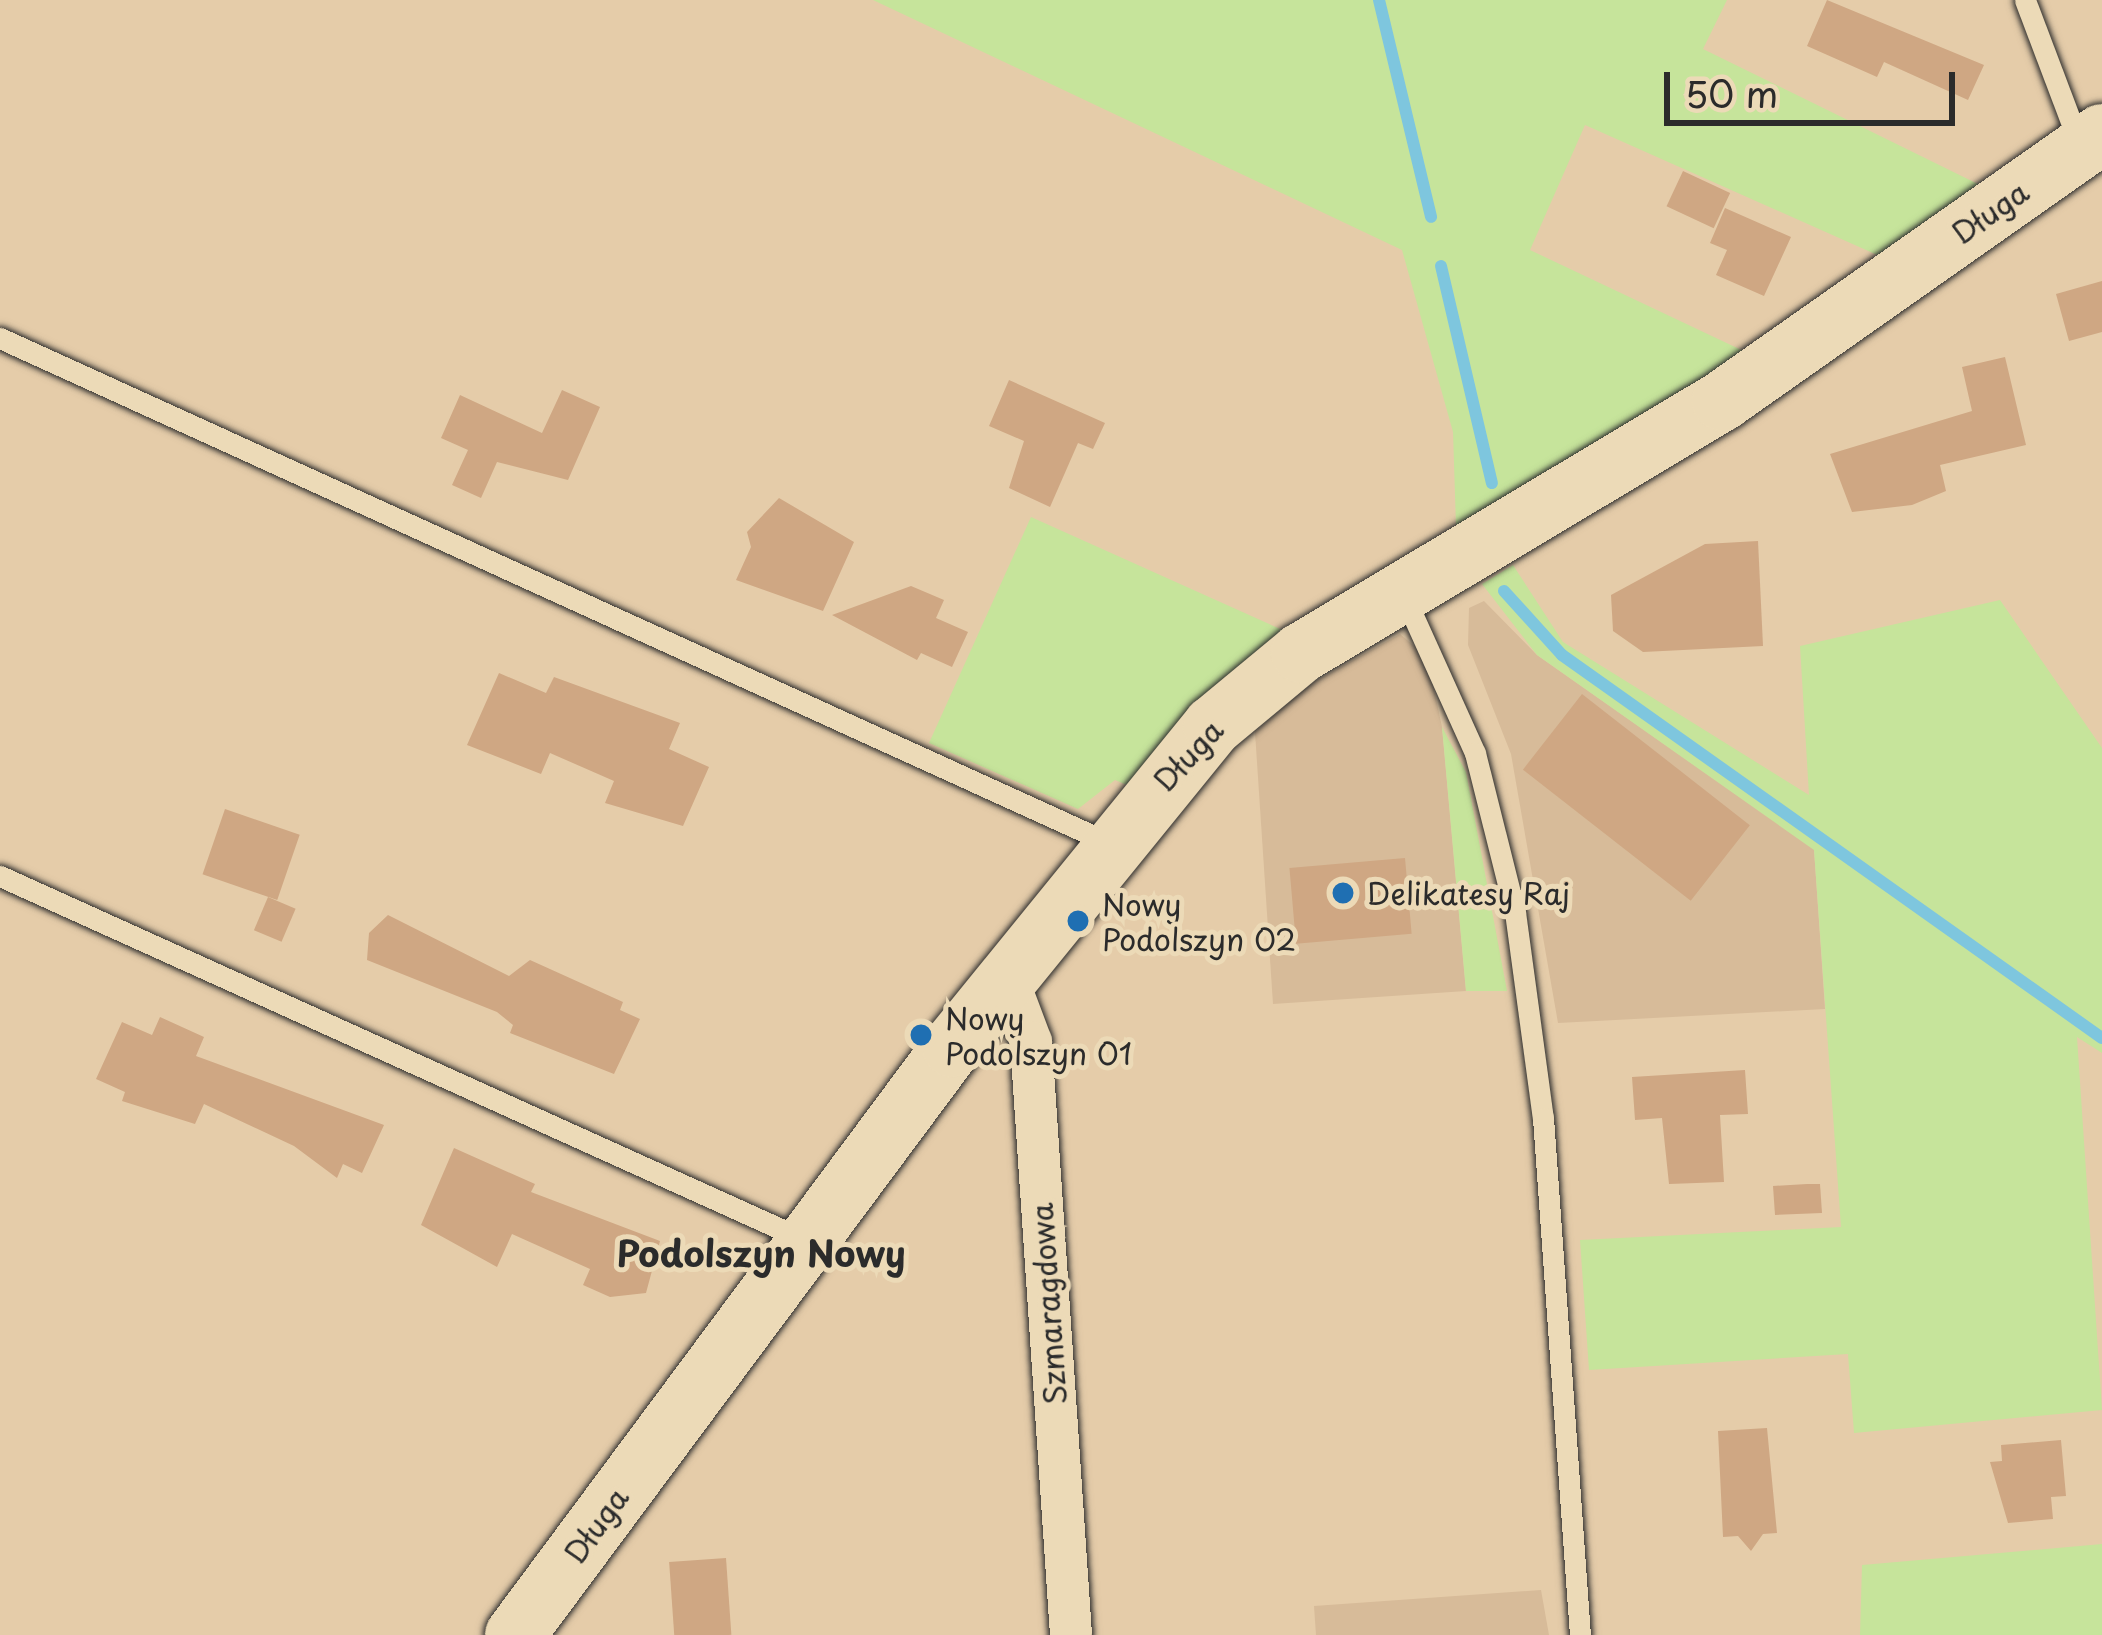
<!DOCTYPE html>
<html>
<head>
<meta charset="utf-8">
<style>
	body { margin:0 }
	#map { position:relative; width:2102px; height:1635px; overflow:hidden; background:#e5cca9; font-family:"Playpen Sans",sans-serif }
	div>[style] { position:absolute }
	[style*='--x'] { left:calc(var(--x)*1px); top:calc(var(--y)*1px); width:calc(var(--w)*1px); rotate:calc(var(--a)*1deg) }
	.built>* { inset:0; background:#d7bb99 }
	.green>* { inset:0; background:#c6e49b }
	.stream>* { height:12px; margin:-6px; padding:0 6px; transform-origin:6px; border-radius:6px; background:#7ec6de }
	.building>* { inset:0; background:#cfa783; transform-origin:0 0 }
	.roads { filter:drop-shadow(0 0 3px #2b2b2b) drop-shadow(0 0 3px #2b2b2b) }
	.lane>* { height:21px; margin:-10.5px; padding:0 10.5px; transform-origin:10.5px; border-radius:10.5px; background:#ecdab7 }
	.street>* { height:42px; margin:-21px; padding:0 21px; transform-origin:21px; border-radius:21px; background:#ecdab7 }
	.secondary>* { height:60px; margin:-30px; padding:0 30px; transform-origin:30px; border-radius:30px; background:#ecdab7 }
	.dots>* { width:33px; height:33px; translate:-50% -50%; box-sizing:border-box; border:6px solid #ecdab7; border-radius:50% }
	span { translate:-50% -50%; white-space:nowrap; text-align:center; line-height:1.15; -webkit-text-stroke:10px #ecdab7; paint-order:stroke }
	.street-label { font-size:30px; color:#2b2b2b }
	.poi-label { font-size:30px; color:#2b2b2b }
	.left { translate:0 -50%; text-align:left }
	.quarter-label { font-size:36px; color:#2b2b2b; font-weight:700 }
	.scale { position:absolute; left:1664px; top:72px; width:291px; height:54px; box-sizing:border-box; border:6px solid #2b2b2b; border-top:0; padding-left:15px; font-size:36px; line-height:42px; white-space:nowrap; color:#2b2b2b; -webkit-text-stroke:9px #ecdab7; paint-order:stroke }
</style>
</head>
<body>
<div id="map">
	<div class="built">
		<div style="clip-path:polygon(1484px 601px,1537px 655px,1814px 849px,1825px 1009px,1558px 1023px,1511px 754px,1468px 645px,1469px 608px)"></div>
		<div style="clip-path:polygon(1400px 634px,1427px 657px,1442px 727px,1466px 991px,1273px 1004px,1255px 732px,1307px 686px)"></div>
		<div style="clip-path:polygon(1541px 1590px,1549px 1635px,1316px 1635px,1314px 1606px)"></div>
	</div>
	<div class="green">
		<div style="clip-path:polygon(873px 0,1727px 0,1703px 49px,1986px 188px,1884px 258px,1585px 125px,1530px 250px,1752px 355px,1456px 526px,1453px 432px,1402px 250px)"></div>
		<div style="clip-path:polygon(1031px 517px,1289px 633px,1127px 785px,1115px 780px,1078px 809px,929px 743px)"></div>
		<div style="clip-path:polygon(1513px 565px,1563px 642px,1809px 795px,1800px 646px,2000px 600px,2102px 748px,2102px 1053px,2077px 1037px,2102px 1410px,1854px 1433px,1848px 1354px,1589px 1370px,1580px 1240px,1841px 1227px,1814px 850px,1537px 655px,1482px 584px)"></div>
		<div style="clip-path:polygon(1442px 727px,1466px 772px,1507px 991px,1466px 991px)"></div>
		<div style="clip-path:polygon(2102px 1544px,2102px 1635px,1860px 1635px,1862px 1565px)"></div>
	</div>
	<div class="stream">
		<div style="--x:1379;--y:0;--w:223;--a:76.5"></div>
		<div style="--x:1441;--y:266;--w:223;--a:76.8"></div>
		<div style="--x:1504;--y:591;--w:86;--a:47.8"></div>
		<div style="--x:1562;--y:655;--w:662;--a:35.35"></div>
	</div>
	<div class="building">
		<div style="clip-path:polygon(1827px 0,1984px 65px,1968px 100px,1884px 62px,1877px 77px,1807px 46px)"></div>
		<div style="left:1683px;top:171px;width:52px;height:39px;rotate:25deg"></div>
		<div style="clip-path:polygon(1725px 208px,1791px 237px,1764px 296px,1716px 275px,1727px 250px,1710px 243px)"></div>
		<div style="clip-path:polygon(2102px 281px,2102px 332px,2069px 341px,2056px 294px)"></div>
		<div style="clip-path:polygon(2005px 357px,2026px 445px,1940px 465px,1946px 491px,1912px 505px,1852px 512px,1830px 454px,1972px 411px,1962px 367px)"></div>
		<div style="clip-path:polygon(1009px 380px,1105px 423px,1093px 449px,1078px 443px,1050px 507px,1009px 488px,1024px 441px,989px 426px)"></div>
		<div style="clip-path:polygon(562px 390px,600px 407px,568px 480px,497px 462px,481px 498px,452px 485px,468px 450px,441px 438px,460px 395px,542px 433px)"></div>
		<div style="clip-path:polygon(779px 498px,854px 542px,823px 611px,736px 580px,751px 547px,747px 532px)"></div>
		<div style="clip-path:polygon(1758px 541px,1763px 646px,1643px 652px,1613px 631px,1611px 595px,1705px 544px)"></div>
		<div style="clip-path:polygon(911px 586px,944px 600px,936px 618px,968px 632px,952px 667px,921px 653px,917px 660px,832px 615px)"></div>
		<div style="clip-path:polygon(499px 673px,546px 693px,554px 677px,680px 723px,669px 749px,709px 767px,683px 826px,605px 803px,614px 781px,550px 753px,541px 774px,467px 745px)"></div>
		<div style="left:1582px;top:694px;width:213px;height:96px;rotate:38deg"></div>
		<div style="left:225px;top:809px;width:79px;height:69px;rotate:19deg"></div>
		<div style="left:1405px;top:858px;width:76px;height:116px;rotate:85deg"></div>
		<div style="left:268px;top:897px;width:30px;height:36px;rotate:23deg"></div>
		<div style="clip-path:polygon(388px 915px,509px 976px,530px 960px,623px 1002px,620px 1010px,640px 1019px,614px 1074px,510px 1033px,513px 1025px,497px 1012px,367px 960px,369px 933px)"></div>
		<div style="clip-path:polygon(160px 1017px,204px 1037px,196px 1056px,384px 1125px,362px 1173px,343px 1164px,337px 1178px,294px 1146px,204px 1104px,195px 1124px,122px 1101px,125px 1092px,96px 1079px,122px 1022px,152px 1035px)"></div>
		<div style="clip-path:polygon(1745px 1070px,1748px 1114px,1720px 1115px,1724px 1182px,1669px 1184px,1662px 1118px,1635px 1120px,1632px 1077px)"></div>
		<div style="clip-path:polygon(454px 1148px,535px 1184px,531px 1192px,660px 1241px,646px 1293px,610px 1297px,583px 1285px,590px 1269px,512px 1234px,497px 1267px,421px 1225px)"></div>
		<div style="clip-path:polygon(1807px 1184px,1820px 1184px,1822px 1213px,1775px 1215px,1773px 1186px)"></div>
		<div style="clip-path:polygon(1767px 1428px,1777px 1533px,1763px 1534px,1751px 1551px,1738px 1536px,1723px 1537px,1718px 1431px)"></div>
		<div style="clip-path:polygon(2061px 1440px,2066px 1496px,2051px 1497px,2053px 1519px,2008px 1523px,1990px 1462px,2002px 1461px,2001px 1445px)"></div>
		<div style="left:726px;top:1558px;width:77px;height:57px;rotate:86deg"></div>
	</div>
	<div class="roads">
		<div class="lane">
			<div style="--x:2025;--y:0;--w:153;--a:69.3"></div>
			<div style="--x:0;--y:338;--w:1219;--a:24.48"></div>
			<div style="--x:1405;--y:598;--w:170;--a:65.7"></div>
			<div style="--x:1475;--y:753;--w:164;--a:75.9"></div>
			<div style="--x:1515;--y:912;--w:208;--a:82.3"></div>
			<div style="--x:1543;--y:1118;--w:518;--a:85.91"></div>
			<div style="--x:0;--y:876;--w:881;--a:24.33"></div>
		</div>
		<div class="street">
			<div style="--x:1007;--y:978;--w:68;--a:69.4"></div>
			<div style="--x:1031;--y:1042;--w:594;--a:86.14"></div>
		</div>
		<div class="secondary">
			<div style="--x:515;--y:1635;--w:733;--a:-53.38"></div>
			<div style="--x:952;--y:1047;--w:414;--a:-50.9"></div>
			<div style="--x:1213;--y:726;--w:114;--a:-39.7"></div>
			<div style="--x:1301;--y:653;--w:491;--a:-30.9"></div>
			<div style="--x:1722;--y:401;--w:464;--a:-35.1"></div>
		</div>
	</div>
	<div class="dots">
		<div style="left:1343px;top:893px;background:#1f6fb2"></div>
		<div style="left:1078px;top:921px;background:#1f6fb2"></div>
		<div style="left:921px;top:1035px;background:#1f6fb2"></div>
	</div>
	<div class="street-label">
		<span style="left:1990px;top:212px;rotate:-35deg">Długa</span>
		<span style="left:1188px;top:755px;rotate:-47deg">Długa</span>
		<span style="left:1048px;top:1304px;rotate:-94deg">Szmaragdowa</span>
		<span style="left:596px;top:1525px;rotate:-54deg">Długa</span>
	</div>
	<div class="poi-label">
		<span class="left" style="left:1367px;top:893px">Delikatesy Raj</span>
		<span class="left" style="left:1102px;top:921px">Nowy<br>Podolszyn 02</span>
		<span class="left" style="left:945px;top:1035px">Nowy<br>Podolszyn 01</span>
	</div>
	<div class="quarter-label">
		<span style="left:761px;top:1253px">Podolszyn Nowy</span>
	</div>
	<div class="scale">50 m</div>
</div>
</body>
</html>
